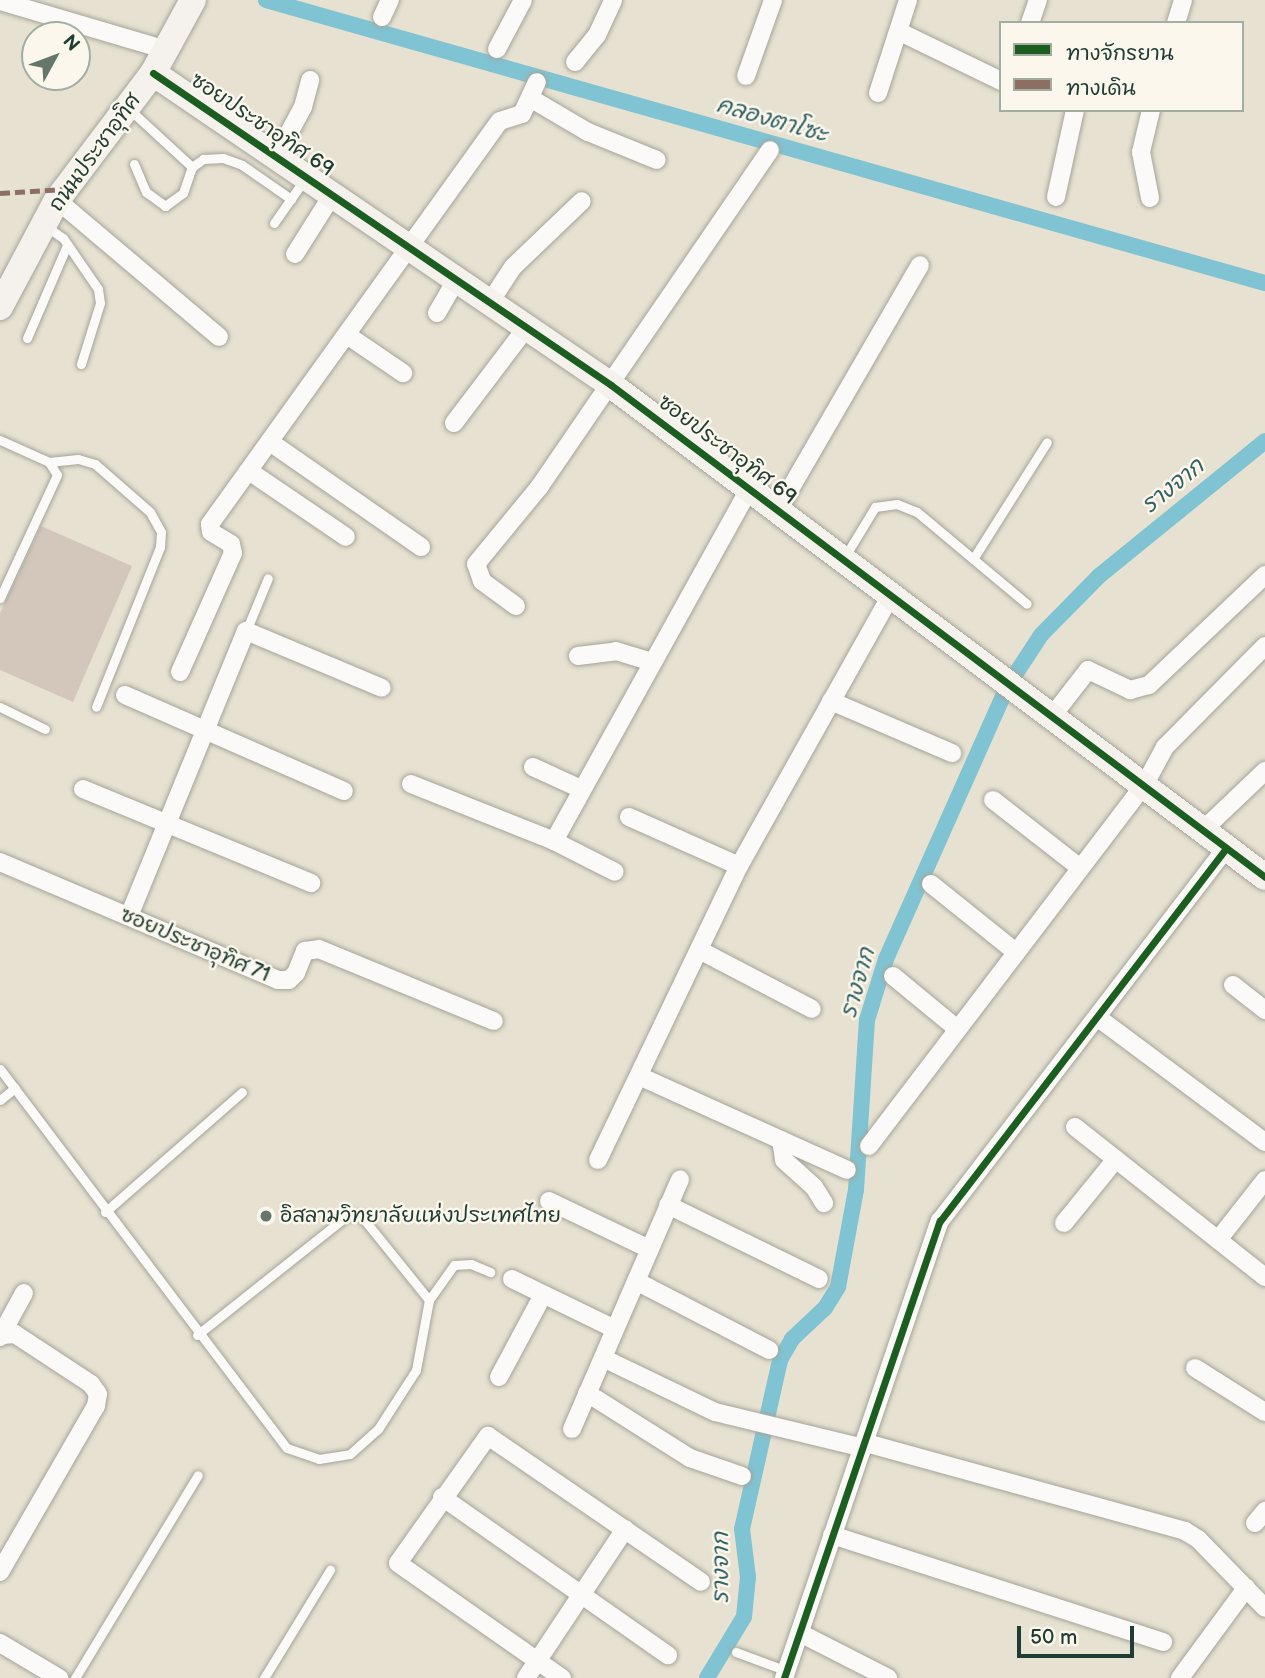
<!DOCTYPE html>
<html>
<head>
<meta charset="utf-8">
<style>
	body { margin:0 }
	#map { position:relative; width:1265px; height:1678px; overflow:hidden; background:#e6e1d0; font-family:"Balsamiq Sans","Playpen Sans Thai",sans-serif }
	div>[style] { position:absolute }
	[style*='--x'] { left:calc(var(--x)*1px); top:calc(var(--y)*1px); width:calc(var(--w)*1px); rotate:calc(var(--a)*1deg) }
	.canal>* { height:16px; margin:-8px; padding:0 8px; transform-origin:8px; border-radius:8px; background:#80c3d2 }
	.building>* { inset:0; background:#d3c7bc }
	.roads { filter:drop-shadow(0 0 2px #a3a49a) drop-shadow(0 0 2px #a3a49a) }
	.lane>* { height:9px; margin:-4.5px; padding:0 4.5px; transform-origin:4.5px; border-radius:4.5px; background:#fbfaf8 }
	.street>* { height:18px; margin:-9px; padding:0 9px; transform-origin:9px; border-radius:9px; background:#fbfaf8 }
	.secondary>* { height:26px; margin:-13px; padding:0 13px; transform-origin:13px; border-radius:13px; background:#f5f2ed }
	.quiet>* { height:5px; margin-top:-2.5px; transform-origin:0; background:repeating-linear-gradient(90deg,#8d6e63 0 10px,transparent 0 15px) }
	.cycleway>* { height:7px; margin:-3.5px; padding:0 3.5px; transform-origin:3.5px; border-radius:3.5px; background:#1b5e20 }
	.dots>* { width:19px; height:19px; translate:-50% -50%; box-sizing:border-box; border:4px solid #fbf7ec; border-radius:50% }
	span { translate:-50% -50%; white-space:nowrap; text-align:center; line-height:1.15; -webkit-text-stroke:5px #fbf7ec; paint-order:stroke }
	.street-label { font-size:21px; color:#1f3d34 }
	.poi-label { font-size:21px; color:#1f3d34 }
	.left { translate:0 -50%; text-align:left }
	.water-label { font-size:23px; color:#2f6164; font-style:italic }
	.legend { position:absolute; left:999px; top:21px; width:245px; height:91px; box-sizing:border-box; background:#fbf7ec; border:2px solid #a3ada2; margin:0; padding:9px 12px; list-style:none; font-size:21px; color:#1f3d34 }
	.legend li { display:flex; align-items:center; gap:14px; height:35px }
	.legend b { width:35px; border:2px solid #a3ada2 }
	.north { position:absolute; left:21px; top:21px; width:70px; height:70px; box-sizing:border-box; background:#fbf7ec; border:2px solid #a3ada2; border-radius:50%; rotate:49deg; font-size:19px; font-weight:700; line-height:28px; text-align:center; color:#1f3d34 }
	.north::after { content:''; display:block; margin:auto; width:24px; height:32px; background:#65766b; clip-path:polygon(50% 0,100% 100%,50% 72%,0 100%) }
	.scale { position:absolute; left:1017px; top:1626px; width:117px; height:32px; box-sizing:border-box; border:4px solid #1f3d34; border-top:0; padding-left:9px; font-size:21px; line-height:24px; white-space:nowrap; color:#1f3d34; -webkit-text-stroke:5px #fbf7ec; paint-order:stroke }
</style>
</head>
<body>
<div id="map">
	<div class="canal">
		<div style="--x:266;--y:0;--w:1038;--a:15.82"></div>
		<div style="--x:707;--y:1678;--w:71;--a:-58.8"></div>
		<div style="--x:744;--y:1617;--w:40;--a:-84.3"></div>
		<div style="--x:748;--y:1577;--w:48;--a:-97.1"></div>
		<div style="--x:742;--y:1529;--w:173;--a:-77.3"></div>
		<div style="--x:780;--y:1360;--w:24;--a:-60"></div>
		<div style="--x:792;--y:1339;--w:45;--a:-43.2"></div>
		<div style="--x:825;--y:1308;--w:25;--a:-58"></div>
		<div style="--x:838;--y:1287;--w:99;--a:-79.5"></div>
		<div style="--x:856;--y:1190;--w:170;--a:-86.3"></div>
		<div style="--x:867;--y:1020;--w:64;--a:-72.7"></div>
		<div style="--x:886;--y:959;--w:298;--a:-66"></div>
		<div style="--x:1007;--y:687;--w:62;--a:-56.8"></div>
		<div style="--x:1041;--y:635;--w:83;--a:-45.5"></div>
		<div style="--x:1099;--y:576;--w:214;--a:-39.1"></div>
	</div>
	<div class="building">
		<div style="clip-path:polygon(41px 526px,132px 566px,73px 702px,0 670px,0 613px)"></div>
	</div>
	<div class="roads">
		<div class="lane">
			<div style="--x:47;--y:35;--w:19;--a:-78"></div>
			<div style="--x:129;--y:109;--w:86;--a:42.6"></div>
			<div style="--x:192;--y:167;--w:14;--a:-36"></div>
			<div style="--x:203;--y:159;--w:20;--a:-3"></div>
			<div style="--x:223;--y:158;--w:20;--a:20"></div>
			<div style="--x:242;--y:165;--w:60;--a:34.8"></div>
			<div style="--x:134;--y:164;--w:30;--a:67"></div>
			<div style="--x:146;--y:192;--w:24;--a:36"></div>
			<div style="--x:165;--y:206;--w:22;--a:-36"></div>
			<div style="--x:183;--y:193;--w:28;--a:-71"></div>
			<div style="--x:274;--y:223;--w:52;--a:-55.1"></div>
			<div style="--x:47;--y:227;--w:19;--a:35"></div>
			<div style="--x:63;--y:238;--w:62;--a:55.5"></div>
			<div style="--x:98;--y:289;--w:14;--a:82"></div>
			<div style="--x:100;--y:303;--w:64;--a:107.3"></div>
			<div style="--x:27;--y:338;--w:101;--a:-66.7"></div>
			<div style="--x:0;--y:440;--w:54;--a:24.2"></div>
			<div style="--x:49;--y:462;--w:15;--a:58"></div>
			<div style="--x:57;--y:475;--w:136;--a:114.9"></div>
			<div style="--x:49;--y:462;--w:29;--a:-6"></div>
			<div style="--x:78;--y:459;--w:18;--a:16"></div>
			<div style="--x:95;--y:464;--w:73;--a:41.1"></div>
			<div style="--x:150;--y:512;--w:23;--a:61"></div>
			<div style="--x:161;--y:532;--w:15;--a:94"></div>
			<div style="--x:160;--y:547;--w:172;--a:111.8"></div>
			<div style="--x:844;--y:558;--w:60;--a:-58.7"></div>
			<div style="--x:875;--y:507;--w:22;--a:-8"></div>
			<div style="--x:897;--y:504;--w:22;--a:22"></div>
			<div style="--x:917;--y:512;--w:143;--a:39.9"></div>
			<div style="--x:973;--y:559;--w:138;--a:-57.7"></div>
			<div style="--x:246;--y:631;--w:57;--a:-67.5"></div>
			<div style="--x:0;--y:707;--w:50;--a:26.1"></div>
			<div style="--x:0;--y:1069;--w:475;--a:52.9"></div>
			<div style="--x:287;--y:1448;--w:34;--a:19"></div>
			<div style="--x:319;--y:1459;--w:31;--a:-9"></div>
			<div style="--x:350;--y:1454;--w:38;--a:-42"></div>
			<div style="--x:378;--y:1429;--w:70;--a:-57.2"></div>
			<div style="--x:416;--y:1370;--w:71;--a:-79.5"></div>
			<div style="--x:429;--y:1300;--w:43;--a:-54.5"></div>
			<div style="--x:454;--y:1265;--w:17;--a:-3"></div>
			<div style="--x:471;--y:1264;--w:21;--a:23"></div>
			<div style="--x:0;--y:1100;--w:19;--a:-39"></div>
			<div style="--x:105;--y:1212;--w:182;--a:-41.2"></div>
			<div style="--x:197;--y:1335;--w:194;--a:-38.5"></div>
			<div style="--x:349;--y:1214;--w:13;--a:13"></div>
			<div style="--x:362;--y:1217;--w:107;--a:51.1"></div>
			<div style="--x:736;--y:1652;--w:54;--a:20.4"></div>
			<div style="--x:75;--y:1678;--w:237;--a:-58.8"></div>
			<div style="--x:264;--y:1678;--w:127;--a:-58.6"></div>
		</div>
		<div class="street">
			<div style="--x:0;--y:1;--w:173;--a:16.4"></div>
			<div style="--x:382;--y:17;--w:19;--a:-65"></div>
			<div style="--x:1030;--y:23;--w:24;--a:-71"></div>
			<div style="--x:1176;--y:23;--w:24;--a:-73"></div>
			<div style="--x:900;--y:32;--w:112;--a:25.9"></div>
			<div style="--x:497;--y:49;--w:55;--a:-62"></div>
			<div style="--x:575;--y:62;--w:35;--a:-51"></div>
			<div style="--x:597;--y:35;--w:38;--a:-65"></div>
			<div style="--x:746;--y:76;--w:81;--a:-70.4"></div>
			<div style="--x:878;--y:93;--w:98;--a:-72.1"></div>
			<div style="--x:530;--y:98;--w:67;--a:30.4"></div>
			<div style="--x:588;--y:132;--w:74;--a:22.1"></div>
			<div style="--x:277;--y:155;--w:55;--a:-61.6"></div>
			<div style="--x:303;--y:107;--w:28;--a:-75"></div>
			<div style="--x:1056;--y:197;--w:89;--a:-77.7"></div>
			<div style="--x:1150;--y:198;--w:47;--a:-101.1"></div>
			<div style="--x:1141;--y:152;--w:43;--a:-76.6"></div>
			<div style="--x:57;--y:200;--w:212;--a:40.2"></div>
			<div style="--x:295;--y:254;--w:71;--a:-57.7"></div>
			<div style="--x:490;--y:302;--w:42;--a:-56.7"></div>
			<div style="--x:513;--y:267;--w:95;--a:-43.7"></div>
			<div style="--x:437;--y:313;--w:39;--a:-60"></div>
			<div style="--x:347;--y:335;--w:68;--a:34.2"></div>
			<div style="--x:454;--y:423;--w:121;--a:-52.8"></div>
			<div style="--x:270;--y:442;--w:184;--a:34.8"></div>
			<div style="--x:249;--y:471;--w:117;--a:34.2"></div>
			<div style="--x:778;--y:510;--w:283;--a:-59.9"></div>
			<div style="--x:516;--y:606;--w:42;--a:-143.7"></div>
			<div style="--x:482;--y:581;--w:18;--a:-109"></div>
			<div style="--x:476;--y:564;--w:101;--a:-50.6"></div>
			<div style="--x:540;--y:486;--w:407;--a:-55.6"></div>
			<div style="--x:578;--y:656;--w:38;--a:-7"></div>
			<div style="--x:616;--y:651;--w:38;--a:17"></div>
			<div style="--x:180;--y:672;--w:130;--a:-66"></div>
			<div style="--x:233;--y:553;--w:9;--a:-103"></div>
			<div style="--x:231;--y:544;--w:23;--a:-149"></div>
			<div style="--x:211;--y:532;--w:8;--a:-97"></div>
			<div style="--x:210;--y:524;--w:496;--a:-54.3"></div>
			<div style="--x:500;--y:121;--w:23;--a:-18"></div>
			<div style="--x:522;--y:114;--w:35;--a:-65"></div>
			<div style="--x:125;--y:695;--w:239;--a:23.7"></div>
			<div style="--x:831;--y:701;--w:132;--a:23.3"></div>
			<div style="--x:1053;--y:715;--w:57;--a:-52.1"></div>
			<div style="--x:1088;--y:670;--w:47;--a:25.5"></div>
			<div style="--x:1130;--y:690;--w:20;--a:-15"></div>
			<div style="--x:1149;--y:685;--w:160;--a:-43.5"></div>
			<div style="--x:533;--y:767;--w:53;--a:24.6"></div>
			<div style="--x:411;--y:784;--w:154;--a:21.7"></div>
			<div style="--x:554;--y:841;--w:68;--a:26.9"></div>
			<div style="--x:83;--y:789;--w:247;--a:22.4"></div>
			<div style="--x:993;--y:800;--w:109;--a:37.9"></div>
			<div style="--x:629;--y:817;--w:120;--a:24"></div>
			<div style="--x:1203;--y:830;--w:86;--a:-43.6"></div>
			<div style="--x:554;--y:841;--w:402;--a:-61"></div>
			<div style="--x:0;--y:862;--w:302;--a:23"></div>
			<div style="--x:278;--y:980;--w:11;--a:0"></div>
			<div style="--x:289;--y:980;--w:10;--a:-45"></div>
			<div style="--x:296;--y:973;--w:24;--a:-68"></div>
			<div style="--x:305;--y:951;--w:14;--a:-8"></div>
			<div style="--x:319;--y:949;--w:189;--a:22.4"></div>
			<div style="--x:931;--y:884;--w:109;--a:38.7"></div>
			<div style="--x:129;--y:916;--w:308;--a:-67.7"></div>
			<div style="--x:246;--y:631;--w:147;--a:22.7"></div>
			<div style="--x:701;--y:951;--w:125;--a:27.6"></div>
			<div style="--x:893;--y:976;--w:82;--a:39.5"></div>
			<div style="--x:1233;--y:985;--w:41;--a:38"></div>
			<div style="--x:1097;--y:1017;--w:209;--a:36.7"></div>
			<div style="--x:639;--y:1076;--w:228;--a:24.3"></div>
			<div style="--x:1075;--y:1127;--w:242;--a:38.3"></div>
			<div style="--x:781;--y:1140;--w:20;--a:81"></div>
			<div style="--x:784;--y:1160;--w:40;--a:42"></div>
			<div style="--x:814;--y:1187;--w:19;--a:58"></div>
			<div style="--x:869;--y:1146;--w:455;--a:-52.7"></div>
			<div style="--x:1145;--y:784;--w:42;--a:-61.6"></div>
			<div style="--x:1165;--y:747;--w:142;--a:-45.3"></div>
			<div style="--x:598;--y:1160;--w:326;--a:-64.4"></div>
			<div style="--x:739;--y:866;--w:311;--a:-60.7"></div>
			<div style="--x:549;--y:1201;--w:111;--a:25.6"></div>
			<div style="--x:668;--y:1205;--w:168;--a:26.1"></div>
			<div style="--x:1064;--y:1223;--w:82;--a:-50.9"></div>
			<div style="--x:1218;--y:1240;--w:76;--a:-51.9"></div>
			<div style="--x:512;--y:1279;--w:114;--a:25.9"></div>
			<div style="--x:636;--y:1281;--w:150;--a:27.4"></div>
			<div style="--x:0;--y:1337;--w:50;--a:-61.4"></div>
			<div style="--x:603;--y:1358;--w:124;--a:25.7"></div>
			<div style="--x:715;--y:1412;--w:153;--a:13.6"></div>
			<div style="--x:1195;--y:1368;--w:83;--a:32.2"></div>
			<div style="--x:499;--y:1377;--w:93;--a:-61.8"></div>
			<div style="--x:587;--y:1393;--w:122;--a:32.3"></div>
			<div style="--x:690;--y:1458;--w:55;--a:19.1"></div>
			<div style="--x:572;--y:1429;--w:272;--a:-66.6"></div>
			<div style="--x:866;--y:1443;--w:331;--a:15.4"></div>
			<div style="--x:1185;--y:1531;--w:15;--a:32"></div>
			<div style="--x:1198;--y:1539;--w:96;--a:45.8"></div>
			<div style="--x:442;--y:1497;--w:276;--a:35"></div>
			<div style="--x:1255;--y:1523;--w:16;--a:-50"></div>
			<div style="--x:832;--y:1535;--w:348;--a:17.9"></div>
			<div style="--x:0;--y:1572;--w:192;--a:-60"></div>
			<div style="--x:96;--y:1406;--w:12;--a:-81"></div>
			<div style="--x:98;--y:1394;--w:12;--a:-125"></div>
			<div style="--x:91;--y:1384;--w:91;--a:-146.7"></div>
			<div style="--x:15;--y:1334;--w:13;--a:176"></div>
			<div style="--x:800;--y:1633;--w:99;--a:27.1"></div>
			<div style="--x:0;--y:1643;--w:69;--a:30.7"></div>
			<div style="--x:526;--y:1678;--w:179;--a:-56.4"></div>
			<div style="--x:562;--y:1678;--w:200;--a:-145"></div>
			<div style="--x:398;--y:1563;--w:156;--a:-54.7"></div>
			<div style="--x:488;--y:1436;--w:258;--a:34.4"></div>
			<div style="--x:784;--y:1678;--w:483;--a:-71.2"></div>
			<div style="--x:940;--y:1221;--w:470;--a:-52.5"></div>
			<div style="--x:1180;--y:1678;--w:112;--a:-53.7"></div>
		</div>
		<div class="secondary">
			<div style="--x:153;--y:73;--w:554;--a:34.26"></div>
			<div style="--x:611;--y:385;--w:818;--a:36.95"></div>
			<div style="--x:0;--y:307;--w:121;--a:-62"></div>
			<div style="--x:57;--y:200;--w:159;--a:-52.9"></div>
			<div style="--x:153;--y:73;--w:83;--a:-61.3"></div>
		</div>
	</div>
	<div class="quiet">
		<div style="--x:0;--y:193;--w:65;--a:-3.5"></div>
	</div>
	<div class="cycleway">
		<div style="--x:153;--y:73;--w:554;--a:34.26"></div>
		<div style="--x:611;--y:385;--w:818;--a:36.95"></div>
		<div style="--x:784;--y:1678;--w:483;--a:-71.2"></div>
		<div style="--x:940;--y:1221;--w:470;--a:-52.5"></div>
	</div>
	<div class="dots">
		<div style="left:266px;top:1216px;background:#65766b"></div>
	</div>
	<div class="street-label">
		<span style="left:262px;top:125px;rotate:34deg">ซอยประชาอุทิศ 69</span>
		<span style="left:95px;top:153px;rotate:-54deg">ถนนประชาอุทิศ</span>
		<span style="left:727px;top:450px;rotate:37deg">ซอยประชาอุทิศ 69</span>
		<span style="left:195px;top:945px;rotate:23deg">ซอยประชาอุทิศ 71</span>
	</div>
	<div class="poi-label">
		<span class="left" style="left:280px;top:1216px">อิสลามวิทยาลัยแห่งประเทศไทย</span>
	</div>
	<div class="water-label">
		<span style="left:772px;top:120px;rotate:16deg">คลองตาโซะ</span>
		<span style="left:1173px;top:486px;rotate:-39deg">รางจาก</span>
		<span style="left:858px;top:983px;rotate:-74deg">รางจาก</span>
		<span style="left:721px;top:1568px;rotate:-90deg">รางจาก</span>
	</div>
	<ul class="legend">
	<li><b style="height:9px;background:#1b5e20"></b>ทางจักรยาน</li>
	<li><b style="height:9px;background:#8d6e63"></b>ทางเดิน</li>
	</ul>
	<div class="north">N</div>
	<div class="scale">50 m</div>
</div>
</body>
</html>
